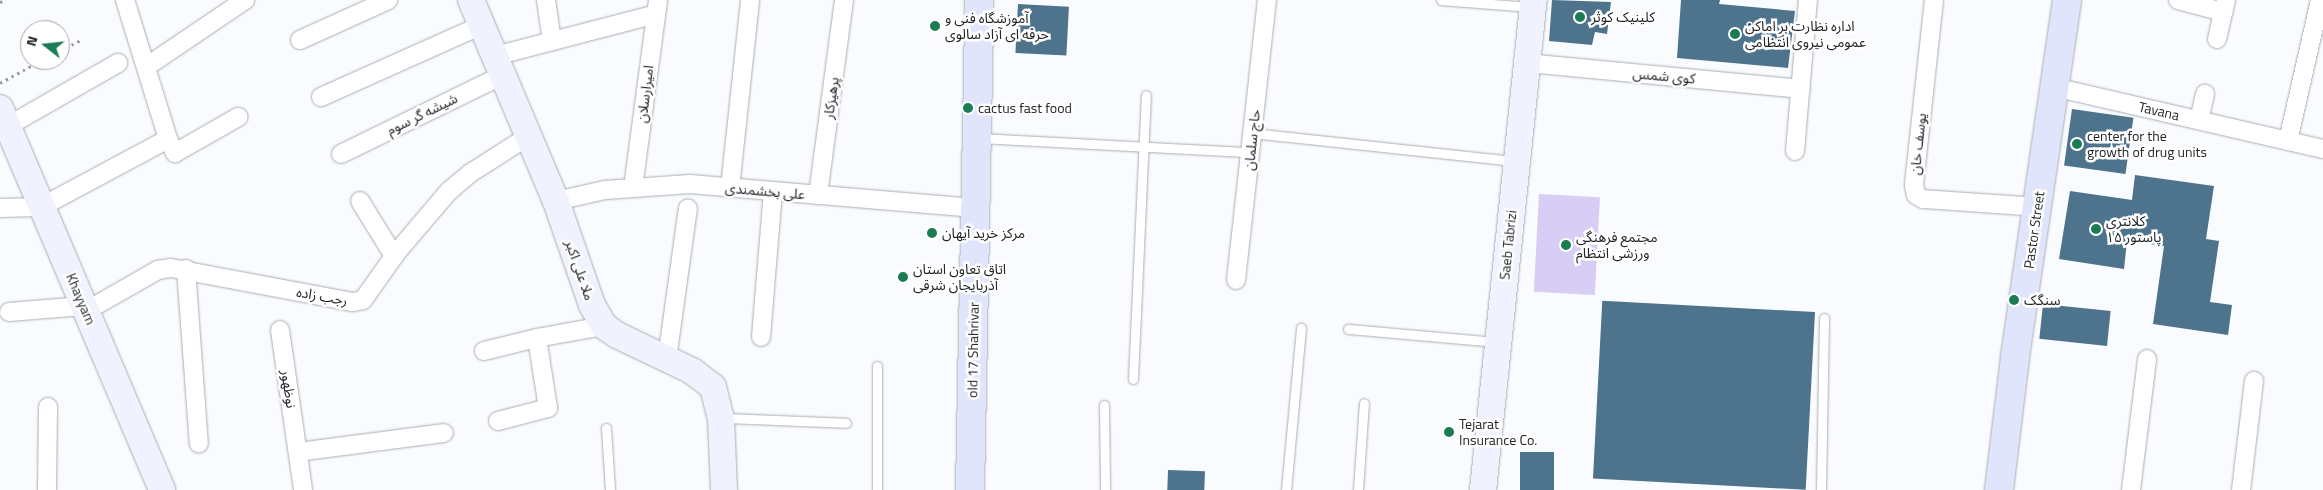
<!DOCTYPE html>
<html>
<head>
<meta charset="utf-8">
<style>
	body { margin:0 }
	#map { position:relative; width:2323px; height:490px; overflow:hidden; background:#f9fbfe; font-family:"Titillium Web","Noto Sans Arabic",sans-serif }
	div>[style] { position:absolute }
	[style*='--x'] { left:calc(var(--x)*1px); top:calc(var(--y)*1px); width:calc(var(--w)*1px); rotate:calc(var(--a)*1deg) }
	.green>* { inset:0; background:#d7cdf5; transform-origin:0 0 }
	.building>* { inset:0; background:#4e738c; transform-origin:0 0 }
	.path>* { height:3px; margin-top:-1.5px; transform-origin:0; background:repeating-linear-gradient(90deg,#9b9da0 0 2.5px,transparent 0 6.5px) }
	.roads { filter:drop-shadow(0 0 1px #a9adb3) drop-shadow(0 0 1px #a9adb3) }
	.lane>* { height:9px; margin:-4.5px; padding:0 4.5px; transform-origin:4.5px; border-radius:4.5px; background:#fff }
	.street>* { height:18px; margin:-9px; padding:0 9px; transform-origin:9px; border-radius:9px; background:#fff }
	.secondary>* { height:26px; margin:-13px; padding:0 13px; transform-origin:13px; border-radius:13px; background:#f0f2fd }
	.primary>* { height:28px; margin:-14px; padding:0 14px; transform-origin:14px; border-radius:14px; background:#e0e5fb }
	.dots>* { width:14px; height:14px; translate:-50% -50%; box-sizing:border-box; border:2px solid #fff; border-radius:50% }
	span { translate:-50% -50%; white-space:nowrap; text-align:center; line-height:1.15; -webkit-text-stroke:5px #fff; paint-order:stroke }
	.poi-label { font-size:14px; color:#222426 }
	.left { translate:0 -50%; text-align:left }
	.street-label { font-size:14px; color:#222426 }
	.north { position:absolute; left:20px; top:20px; width:50px; height:50px; box-sizing:border-box; background:#fff; border:1px solid #a7a7a8; border-radius:50%; rotate:286deg; font-size:14px; font-weight:700; line-height:20px; text-align:center; color:#222426 }
	.north::after { content:''; display:block; margin:auto; width:18px; height:22px; background:#1a7c53; clip-path:polygon(50% 0,100% 100%,50% 72%,0 100%) }
</style>
</head>
<body>
<div id="map">
	<div class="green">
		<div style="left:1539px;top:194px;width:61px;height:98px;rotate:3deg"></div>
	</div>
	<div class="building">
		<div style="clip-path:polygon(1552px 0,1611px 2px,1607px 34px,1595px 32px,1592px 45px,1549px 41px)"></div>
		<div style="clip-path:polygon(1681px 0,1720px 0,1719px 4px,1795px 11px,1788px 68px,1677px 58px)"></div>
		<div style="left:1018px;top:4px;width:51px;height:49px;rotate:3deg"></div>
		<div style="left:2072px;top:109px;width:62px;height:57px;rotate:8deg"></div>
		<div style="clip-path:polygon(2135px 175px,2214px 186px,2206px 239px,2219px 241px,2210px 302px,2232px 305px,2228px 335px,2153px 324px,2164px 246px,2127px 241px,2124px 269px,2059px 259px,2070px 191px,2132px 200px)"></div>
		<div style="left:2043px;top:304px;width:68px;height:35px;rotate:6deg"></div>
		<div style="left:1815px;top:312px;width:178px;height:213px;rotate:93deg"></div>
		<div style="left:1554px;top:452px;width:38px;height:34px;rotate:90deg"></div>
		<div style="left:1168px;top:470px;width:37px;height:20px;rotate:2deg"></div>
	</div>
	<div class="path">
		<div style="--x:0;--y:2;--w:5;--a:-22"></div>
		<div style="--x:60;--y:51;--w:24;--a:-28"></div>
		<div style="--x:0;--y:83;--w:48;--a:-28.7"></div>
	</div>
	<div class="roads">
		<div class="lane">
			<div style="--x:1441;--y:0;--w:89;--a:4.5"></div>
			<div style="--x:1252;--y:133;--w:265;--a:6.1"></div>
			<div style="--x:979;--y:138;--w:271;--a:3"></div>
			<div style="--x:1348;--y:329;--w:150;--a:5"></div>
			<div style="--x:877;--y:366;--w:124;--a:90"></div>
			<div style="--x:1133;--y:379;--w:284;--a:-87.4"></div>
			<div style="--x:1104;--y:405;--w:85;--a:89.3"></div>
			<div style="--x:724;--y:418;--w:122;--a:2.3"></div>
			<div style="--x:606;--y:428;--w:62;--a:86.3"></div>
			<div style="--x:1286;--y:490;--w:163;--a:-84.7"></div>
			<div style="--x:1358;--y:490;--w:87;--a:-86.1"></div>
			<div style="--x:1821;--y:490;--w:172;--a:-89"></div>
		</div>
		<div class="street">
			<div style="--x:125;--y:0;--w:145;--a:72.8"></div>
			<div style="--x:168;--y:139;--w:16;--a:63"></div>
			<div style="--x:175;--y:153;--w:73;--a:-29.7"></div>
			<div style="--x:546;--y:0;--w:41;--a:81.7"></div>
			<div style="--x:1934;--y:0;--w:186;--a:96.2"></div>
			<div style="--x:1914;--y:185;--w:10;--a:79"></div>
			<div style="--x:1916;--y:195;--w:8;--a:30"></div>
			<div style="--x:1923;--y:199;--w:114;--a:4"></div>
			<div style="--x:2178;--y:0;--w:47;--a:14.9"></div>
			<div style="--x:2217;--y:39;--w:40;--a:-77"></div>
			<div style="--x:300;--y:40;--w:97;--a:-24.4"></div>
			<div style="--x:495;--y:56;--w:166;--a:-14.6"></div>
			<div style="--x:1527;--y:63;--w:275;--a:5.4"></div>
			<div style="--x:146;--y:67;--w:120;--a:-34.1"></div>
			<div style="--x:2054;--y:87;--w:276;--a:13"></div>
			<div style="--x:321;--y:97;--w:176;--a:-24.1"></div>
			<div style="--x:2199;--y:120;--w:27;--a:-77"></div>
			<div style="--x:8;--y:126;--w:127;--a:-29.8"></div>
			<div style="--x:2288;--y:141;--w:145;--a:-77.2"></div>
			<div style="--x:1795;--y:151;--w:152;--a:-85.1"></div>
			<div style="--x:341;--y:154;--w:180;--a:-26"></div>
			<div style="--x:633;--y:188;--w:190;--a:-82.4"></div>
			<div style="--x:730;--y:188;--w:189;--a:-83.9"></div>
			<div style="--x:818;--y:195;--w:197;--a:-82.4"></div>
			<div style="--x:360;--y:201;--w:65;--a:58.3"></div>
			<div style="--x:556;--y:201;--w:50;--a:-12.7"></div>
			<div style="--x:605;--y:190;--w:85;--a:-4"></div>
			<div style="--x:690;--y:184;--w:286;--a:4.8"></div>
			<div style="--x:0;--y:208;--w:41;--a:-1.4"></div>
			<div style="--x:41;--y:207;--w:144;--a:-28.2"></div>
			<div style="--x:186;--y:269;--w:175;--a:85.8"></div>
			<div style="--x:1236;--y:280;--w:282;--a:-83.7"></div>
			<div style="--x:86;--y:311;--w:83;--a:-29.7"></div>
			<div style="--x:158;--y:270;--w:13;--a:-9"></div>
			<div style="--x:171;--y:268;--w:185;--a:10.6"></div>
			<div style="--x:353;--y:302;--w:10;--a:-11"></div>
			<div style="--x:363;--y:300;--w:59;--a:-54.7"></div>
			<div style="--x:397;--y:252;--w:80;--a:-49.6"></div>
			<div style="--x:449;--y:191;--w:26;--a:-40"></div>
			<div style="--x:469;--y:174;--w:72;--a:-32.6"></div>
			<div style="--x:9;--y:312;--w:75;--a:-4.6"></div>
			<div style="--x:280;--y:330;--w:162;--a:81.8"></div>
			<div style="--x:761;--y:337;--w:146;--a:-85.3"></div>
			<div style="--x:484;--y:351;--w:55;--a:-13.8"></div>
			<div style="--x:537;--y:338;--w:68;--a:-10.2"></div>
			<div style="--x:667;--y:359;--w:152;--a:-82.1"></div>
			<div style="--x:498;--y:421;--w:52;--a:-14.6"></div>
			<div style="--x:548;--y:408;--w:71;--a:-98.9"></div>
			<div style="--x:298;--y:452;--w:147;--a:-7.4"></div>
			<div style="--x:47;--y:490;--w:83;--a:-89.3"></div>
			<div style="--x:2131;--y:490;--w:132;--a:-83"></div>
			<div style="--x:2241;--y:490;--w:110;--a:-83.2"></div>
		</div>
		<div class="secondary">
			<div style="--x:471;--y:0;--w:218;--a:67.1"></div>
			<div style="--x:556;--y:201;--w:110;--a:70.9"></div>
			<div style="--x:592;--y:305;--w:24;--a:60"></div>
			<div style="--x:604;--y:326;--w:16;--a:35"></div>
			<div style="--x:617;--y:335;--w:83;--a:25.6"></div>
			<div style="--x:692;--y:371;--w:26;--a:37"></div>
			<div style="--x:713;--y:387;--w:32;--a:76"></div>
			<div style="--x:721;--y:418;--w:72;--a:87.6"></div>
			<div style="--x:0;--y:108;--w:415;--a:67"></div>
			<div style="--x:1483;--y:490;--w:493;--a:-84.1"></div>
		</div>
		<div class="primary">
			<div style="--x:970;--y:490;--w:490;--a:-88.9"></div>
			<div style="--x:1999;--y:490;--w:134;--a:-83.1"></div>
			<div style="--x:2015;--y:357;--w:361;--a:-81.7"></div>
		</div>
	</div>
	<div class="dots">
		<div style="left:1580px;top:17px;background:#1a7c53"></div>
		<div style="left:935px;top:26px;background:#1a7c53"></div>
		<div style="left:1735px;top:34px;background:#1a7c53"></div>
		<div style="left:968px;top:108px;background:#1a7c53"></div>
		<div style="left:2077px;top:144px;background:#1a7c53"></div>
		<div style="left:2096px;top:229px;background:#1a7c53"></div>
		<div style="left:932px;top:233px;background:#1a7c53"></div>
		<div style="left:1566px;top:245px;background:#1a7c53"></div>
		<div style="left:903px;top:277px;background:#1a7c53"></div>
		<div style="left:2014px;top:300px;background:#1a7c53"></div>
		<div style="left:1449px;top:432px;background:#1a7c53"></div>
	</div>
	<div class="poi-label">
		<span class="left" style="left:1591px;top:17px">کلینیک کوثر</span>
		<span class="left" style="left:945px;top:26px">آموزشگاه فنی و<br>حرفه ای آزاد سالوی</span>
		<span class="left" style="left:1745px;top:34px">اداره نظارت بر اماکن<br>عمومی نیروی انتظامی</span>
		<span class="left" style="left:978px;top:108px">cactus fast food</span>
		<span class="left" style="left:2087px;top:144px">center for the<br>growth of drug units</span>
		<span class="left" style="left:2106px;top:229px">کلانتری<br>۱۵ پاستور</span>
		<span class="left" style="left:942px;top:233px">مرکز خرید آیهان</span>
		<span class="left" style="left:1576px;top:245px">مجتمع فرهنگی<br>ورزشی انتظام</span>
		<span class="left" style="left:913px;top:277px">اتاق تعاون استان<br>آذربایجان شرقی</span>
		<span class="left" style="left:2024px;top:300px">سنگک</span>
		<span class="left" style="left:1459px;top:432px">Tejarat<br>Insurance Co.</span>
	</div>
	<div class="street-label">
		<span style="left:1664px;top:76px;rotate:5deg">کوی شمس</span>
		<span style="left:645px;top:94px;rotate:-83deg">امیرارسلان</span>
		<span style="left:831px;top:98px;rotate:-82deg">پرهیزکار</span>
		<span style="left:2159px;top:111px;rotate:13deg">Tavana</span>
		<span style="left:422px;top:114px;rotate:-26deg">شیشه گر سوم</span>
		<span style="left:1252px;top:140px;rotate:-84deg">حاج سلمان</span>
		<span style="left:1918px;top:144px;rotate:-84deg">یوسف خان</span>
		<span style="left:765px;top:191px;rotate:5deg">علی بخشمندی</span>
		<span style="left:2034px;top:230px;rotate:-82deg">Pastor Street</span>
		<span style="left:1508px;top:245px;rotate:-84deg">Saeb Tabrizi</span>
		<span style="left:580px;top:270px;rotate:71deg">ملا علی اکبر</span>
		<span style="left:322px;top:296px;rotate:10deg">رجب زاده</span>
		<span style="left:81px;top:299px;rotate:67deg">Khayyam</span>
		<span style="left:973px;top:350px;rotate:-89deg">old 17 Shahrivar</span>
		<span style="left:289px;top:389px;rotate:82deg">نوظهور</span>
	</div>
	<div class="north">N</div>
</div>
</body>
</html>
